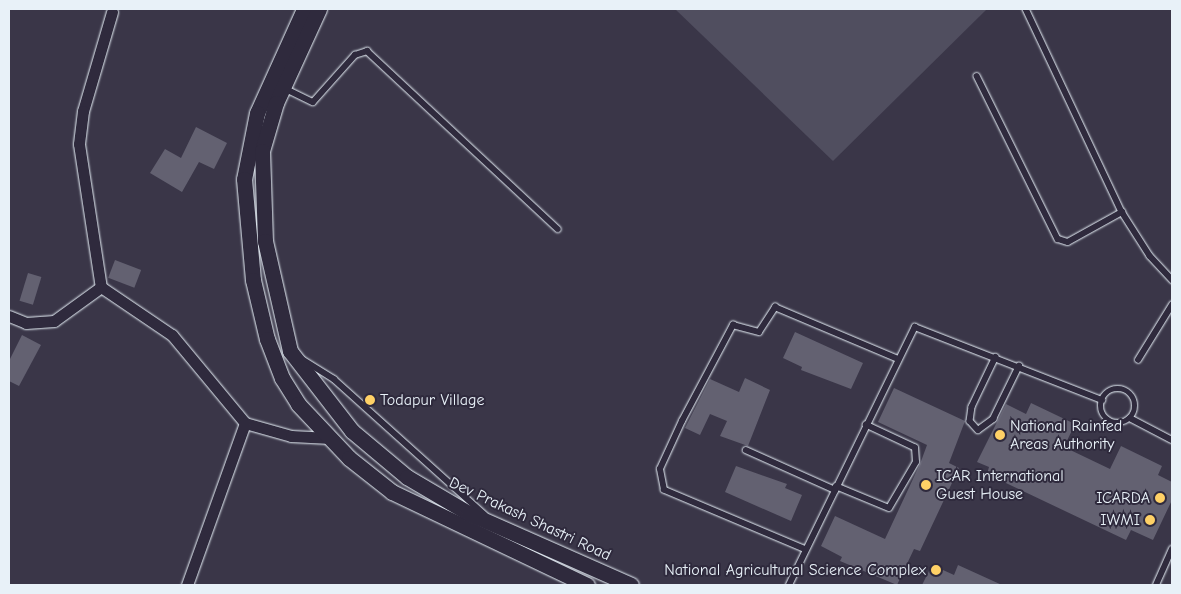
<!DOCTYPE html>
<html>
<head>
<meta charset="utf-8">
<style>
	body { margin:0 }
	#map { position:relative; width:1181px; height:594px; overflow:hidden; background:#3a3648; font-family:"Comic Neue",sans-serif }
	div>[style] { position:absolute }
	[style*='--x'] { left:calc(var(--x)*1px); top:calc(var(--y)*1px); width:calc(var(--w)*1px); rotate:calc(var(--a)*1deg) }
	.green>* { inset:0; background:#504e5f }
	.building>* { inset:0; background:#636171; transform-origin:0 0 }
	.roads { filter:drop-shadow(0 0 1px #e8f1f8) drop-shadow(0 0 1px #e8f1f8) }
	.service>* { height:5.5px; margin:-2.75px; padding:0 2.75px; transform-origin:2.75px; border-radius:2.75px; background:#2f2a3d }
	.service>.ring { margin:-2.75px; padding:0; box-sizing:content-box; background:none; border:5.5px solid #2f2a3d; border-radius:50% }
	.minor>* { height:11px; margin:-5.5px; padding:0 5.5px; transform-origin:5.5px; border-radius:5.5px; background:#2f2a3d }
	.tertiary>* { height:15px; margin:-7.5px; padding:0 7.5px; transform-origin:7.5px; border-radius:7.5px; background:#2f2a3d }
	.dots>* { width:14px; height:14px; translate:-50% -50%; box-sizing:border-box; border:2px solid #2f2a3d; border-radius:50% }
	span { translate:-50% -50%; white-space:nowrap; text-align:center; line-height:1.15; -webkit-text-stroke:4px #2f2a3d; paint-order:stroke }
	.poi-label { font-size:16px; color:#e8f1f8 }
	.left { translate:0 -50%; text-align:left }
	.right { translate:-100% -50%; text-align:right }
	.street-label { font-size:16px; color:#e8f1f8 }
	.frame { position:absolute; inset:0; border:10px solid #e8f1f8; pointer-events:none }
</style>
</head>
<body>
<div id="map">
	<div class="green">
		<div style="clip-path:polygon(675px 9px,987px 9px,833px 161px)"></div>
	</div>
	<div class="building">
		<div style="clip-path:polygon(196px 127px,227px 143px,214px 169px,199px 162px,182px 192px,150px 173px,165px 149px,181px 158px)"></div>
		<div style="left:115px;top:260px;width:28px;height:19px;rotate:21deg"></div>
		<div style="left:28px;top:273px;width:14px;height:29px;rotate:17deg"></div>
		<div style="clip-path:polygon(795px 332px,863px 363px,851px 389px,801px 370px,802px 367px,783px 358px)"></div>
		<div style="clip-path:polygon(22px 335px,41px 345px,19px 386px,9px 381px,9px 361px)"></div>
		<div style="clip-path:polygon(745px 378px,770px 390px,748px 446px,720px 436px,727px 421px,710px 414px,700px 435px,685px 428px,710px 379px,739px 392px)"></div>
		<div style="clip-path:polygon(894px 388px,965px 421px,949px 463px,959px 468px,920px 551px,914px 549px,897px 585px,840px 561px,842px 557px,821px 546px,835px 516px,885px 539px,920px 464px,927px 445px,878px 422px)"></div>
		<div style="clip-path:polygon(1031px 403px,1075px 424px,1064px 447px,1110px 469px,1121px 446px,1162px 466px,1158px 475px,1172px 482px,1172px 500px,1153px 540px,1131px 530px,1126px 540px,987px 474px,989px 467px,977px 462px,1006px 404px,1026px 414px)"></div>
		<div style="clip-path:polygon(736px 466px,787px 484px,785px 488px,802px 495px,791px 521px,725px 492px)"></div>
		<div style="clip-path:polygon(932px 565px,954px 575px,958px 565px,1002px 585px,922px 585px)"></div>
	</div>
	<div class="roads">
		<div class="service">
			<div style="--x:1026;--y:9;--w:225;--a:64.7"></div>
			<div style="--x:1122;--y:212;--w:52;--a:57.5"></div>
			<div style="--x:1150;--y:256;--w:33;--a:47"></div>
			<div style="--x:977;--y:76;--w:182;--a:63.6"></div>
			<div style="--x:1058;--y:239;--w:10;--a:17"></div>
			<div style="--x:1068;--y:242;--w:62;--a:-29.1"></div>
			<div style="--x:284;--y:88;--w:32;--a:26"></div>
			<div style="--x:313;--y:102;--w:63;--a:-48.2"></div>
			<div style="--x:355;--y:55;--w:13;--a:-18"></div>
			<div style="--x:367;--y:51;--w:261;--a:43"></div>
			<div style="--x:996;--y:357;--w:55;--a:115.6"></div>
			<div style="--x:972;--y:407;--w:14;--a:98"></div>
			<div style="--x:970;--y:421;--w:12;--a:48"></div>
			<div style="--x:978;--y:430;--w:19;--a:-36"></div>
			<div style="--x:993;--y:419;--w:59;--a:-63.9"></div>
			<div style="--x:302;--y:359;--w:38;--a:32"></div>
			<div style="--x:334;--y:379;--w:203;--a:42"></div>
			<div style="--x:1138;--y:360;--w:65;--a:-58.3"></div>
			<div class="ring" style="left:1101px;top:389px;width:28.5px;height:28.5px"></div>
			<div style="--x:1130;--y:418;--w:47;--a:27.6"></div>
			<div style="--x:746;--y:450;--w:98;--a:24.2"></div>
			<div style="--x:836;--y:486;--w:57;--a:22.5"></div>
			<div style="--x:889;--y:508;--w:53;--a:-59.6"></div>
			<div style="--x:916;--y:462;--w:14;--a:-94"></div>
			<div style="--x:915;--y:448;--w:54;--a:-154.9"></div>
			<div style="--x:806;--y:550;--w:154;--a:-157.1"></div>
			<div style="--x:664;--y:490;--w:21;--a:-101"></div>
			<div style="--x:660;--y:469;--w:53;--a:-65.4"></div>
			<div style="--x:682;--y:421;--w:109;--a:-62"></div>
			<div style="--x:733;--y:325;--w:27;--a:15"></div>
			<div style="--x:759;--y:332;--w:30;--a:-57"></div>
			<div style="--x:775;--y:307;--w:134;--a:22.9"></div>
			<div style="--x:789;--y:585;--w:287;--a:-64"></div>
			<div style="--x:915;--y:327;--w:201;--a:21.3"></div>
			<div style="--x:1156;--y:585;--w:39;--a:-66"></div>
		</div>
		<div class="minor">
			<div style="--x:112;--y:12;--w:103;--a:106.3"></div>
			<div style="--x:83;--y:111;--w:33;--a:97"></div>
			<div style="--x:79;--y:144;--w:145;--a:81.3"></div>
			<div style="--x:101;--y:287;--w:86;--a:34.1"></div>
			<div style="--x:172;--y:335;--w:114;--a:50.3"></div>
			<div style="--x:245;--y:423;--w:48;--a:15.8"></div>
			<div style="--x:291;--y:436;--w:39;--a:3"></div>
			<div style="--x:9;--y:316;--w:18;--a:22"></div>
			<div style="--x:26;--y:323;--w:28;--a:-4"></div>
			<div style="--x:54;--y:321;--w:58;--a:-35.9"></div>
			<div style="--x:187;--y:585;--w:172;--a:-70.3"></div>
		</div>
		<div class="tertiary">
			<div style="--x:304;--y:9;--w:114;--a:114.3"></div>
			<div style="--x:257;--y:113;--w:67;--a:101.1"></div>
			<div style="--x:244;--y:179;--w:101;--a:84.9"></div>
			<div style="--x:253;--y:280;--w:61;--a:76.7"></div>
			<div style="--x:267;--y:339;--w:42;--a:69"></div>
			<div style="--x:282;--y:378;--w:31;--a:58"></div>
			<div style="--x:298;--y:404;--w:74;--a:46.6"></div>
			<div style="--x:349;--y:458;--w:55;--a:38.3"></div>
			<div style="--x:392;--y:492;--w:216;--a:25.5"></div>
			<div style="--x:319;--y:9;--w:103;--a:114.6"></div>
			<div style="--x:276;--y:103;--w:50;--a:106.3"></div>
			<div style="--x:262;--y:151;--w:90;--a:88.1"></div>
			<div style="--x:265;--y:241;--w:113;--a:77.2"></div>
			<div style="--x:290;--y:351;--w:101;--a:52.2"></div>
			<div style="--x:352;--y:431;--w:72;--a:39.9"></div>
			<div style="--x:407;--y:477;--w:71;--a:30.5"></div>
			<div style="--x:468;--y:513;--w:178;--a:23.8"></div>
		</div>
	</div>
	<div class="dots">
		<div style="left:370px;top:400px;background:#ffd166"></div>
		<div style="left:1000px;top:435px;background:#ffd166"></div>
		<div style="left:926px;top:485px;background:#ffd166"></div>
		<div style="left:1160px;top:498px;background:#ffd166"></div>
		<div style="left:1150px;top:520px;background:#ffd166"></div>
		<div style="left:936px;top:570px;background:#ffd166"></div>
	</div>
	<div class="poi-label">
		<span class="left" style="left:380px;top:400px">Todapur Village</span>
		<span class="left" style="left:1010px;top:435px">National Rainfed<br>Areas Authority</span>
		<span class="left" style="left:936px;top:485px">ICAR International<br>Guest House</span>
		<span class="right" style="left:1150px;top:498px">ICARDA</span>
		<span class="right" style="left:1140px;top:520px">IWMI</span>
		<span class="right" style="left:926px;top:570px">National Agricultural Science Complex</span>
	</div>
	<div class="street-label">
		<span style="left:530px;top:519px;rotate:25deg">Dev Prakash Shastri Road</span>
	</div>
	<div class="frame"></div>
</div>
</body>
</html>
